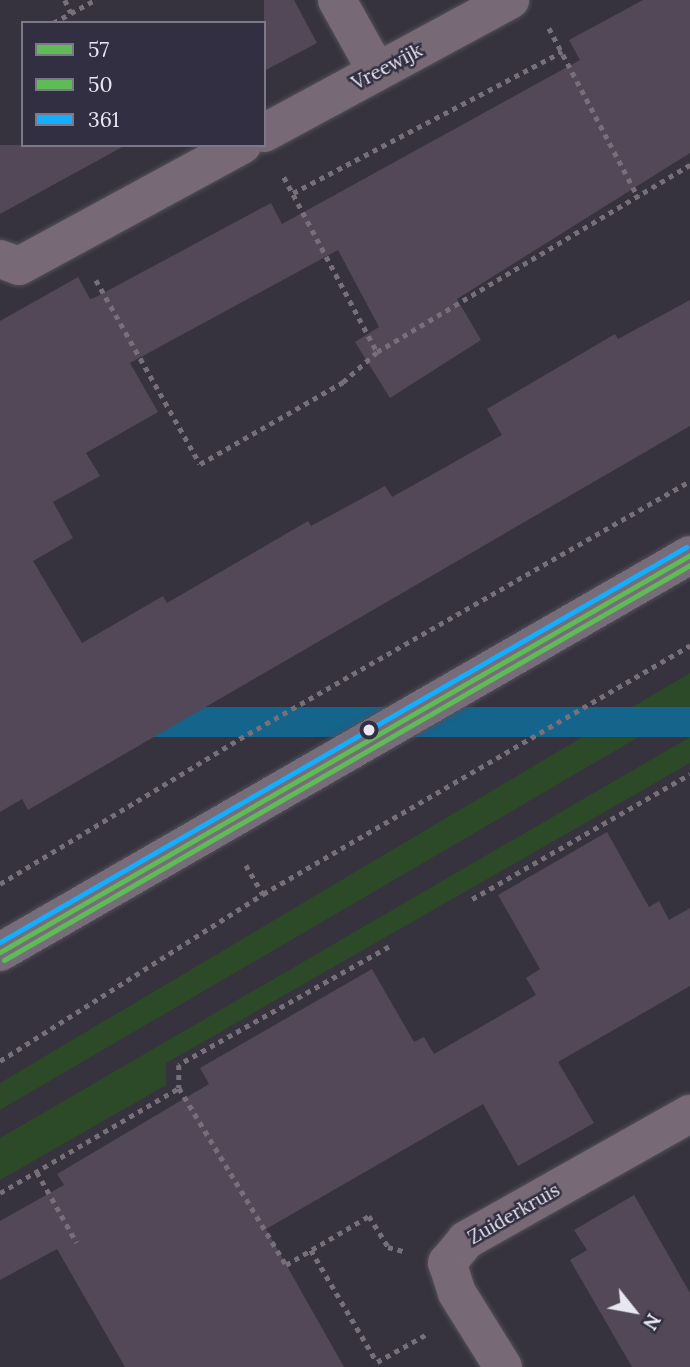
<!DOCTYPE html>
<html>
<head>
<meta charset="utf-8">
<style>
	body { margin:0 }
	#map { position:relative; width:690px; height:1367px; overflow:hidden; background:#36333e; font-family:Lora,serif }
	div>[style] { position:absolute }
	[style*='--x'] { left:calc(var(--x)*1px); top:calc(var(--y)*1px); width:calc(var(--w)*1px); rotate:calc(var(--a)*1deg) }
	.green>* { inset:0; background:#2c4928 }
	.water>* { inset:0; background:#15648c; transform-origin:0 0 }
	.building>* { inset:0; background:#524857 }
	.path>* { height:4.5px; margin-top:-2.25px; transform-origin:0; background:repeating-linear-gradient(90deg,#776f79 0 5px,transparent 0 10px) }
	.roads { filter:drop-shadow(0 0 2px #53505a) drop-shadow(0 0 2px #53505a) }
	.minor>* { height:38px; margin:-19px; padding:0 19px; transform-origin:19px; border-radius:19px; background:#776a76 }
	.major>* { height:38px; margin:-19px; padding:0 19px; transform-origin:19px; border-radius:19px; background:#776c7a }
	.bus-1>* { height:5px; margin:-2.5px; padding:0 2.5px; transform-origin:2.5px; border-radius:2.5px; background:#5fbb56 }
	.bus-2>* { height:5px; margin:-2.5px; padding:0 2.5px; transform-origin:2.5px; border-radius:2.5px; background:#5fbb56 }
	.bus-3>* { height:5px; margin:-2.5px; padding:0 2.5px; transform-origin:2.5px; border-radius:2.5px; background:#13aeff }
	.dots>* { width:19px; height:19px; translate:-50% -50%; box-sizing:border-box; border:4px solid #332f42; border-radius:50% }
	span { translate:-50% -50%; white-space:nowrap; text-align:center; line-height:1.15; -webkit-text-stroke:5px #332f42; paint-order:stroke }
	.street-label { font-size:19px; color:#e7e6f1 }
	.legend { position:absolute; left:21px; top:21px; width:245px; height:126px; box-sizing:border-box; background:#332f42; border:2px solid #7b7888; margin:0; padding:9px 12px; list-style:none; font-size:21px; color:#e7e6f1 }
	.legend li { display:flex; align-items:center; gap:14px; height:35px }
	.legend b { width:35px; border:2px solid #7b7888 }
	.north { position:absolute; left:599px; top:1276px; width:70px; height:70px; -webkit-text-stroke:5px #332f42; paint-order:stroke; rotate:121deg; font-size:19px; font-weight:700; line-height:28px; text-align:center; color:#e7e6f1 }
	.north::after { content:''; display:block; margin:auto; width:24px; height:32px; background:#e7e6f1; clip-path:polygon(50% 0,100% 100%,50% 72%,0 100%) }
</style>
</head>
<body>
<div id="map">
	<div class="green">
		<div style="clip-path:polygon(690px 673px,690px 707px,0 1110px,0 1083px)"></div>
		<div style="clip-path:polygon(690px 737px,690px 763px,166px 1063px,166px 1085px,0 1180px,0 1138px)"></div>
	</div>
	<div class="water">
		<div style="left:690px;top:707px;width:30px;height:799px;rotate:90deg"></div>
	</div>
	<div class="building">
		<div style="clip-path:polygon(264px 0,294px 0,317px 43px,264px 71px)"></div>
		<div style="clip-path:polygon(643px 0,690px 0,690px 153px,457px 299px,481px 340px,390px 398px,355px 342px,379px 327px,338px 250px,130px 363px,158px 412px,86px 453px,100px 476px,53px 502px,73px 538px,33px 561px,82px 643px,163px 596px,167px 603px,308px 521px,311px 526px,385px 486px,392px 497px,435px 473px,502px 435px,487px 409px,615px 334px,618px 339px,690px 300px,690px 426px,28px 810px,22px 799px,0 812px,0 321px,78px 277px,90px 299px,94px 298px,271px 203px,282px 224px,580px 60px,569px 40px)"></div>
		<div style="clip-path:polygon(0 145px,126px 145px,0 214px)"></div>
		<div style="clip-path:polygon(607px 832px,649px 907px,659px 901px,669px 920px,690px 908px,690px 986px,558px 1062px,594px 1123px,518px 1166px,483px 1104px,266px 1229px,344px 1367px,125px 1367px,57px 1249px,0 1280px,0 1221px,64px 1185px,57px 1174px,209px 1084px,200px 1068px,372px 969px,414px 1042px,424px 1037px,434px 1054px,536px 995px,526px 978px,540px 969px,498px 895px)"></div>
		<div style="clip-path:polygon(634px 1195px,690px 1293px,690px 1367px,632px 1367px,570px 1260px,587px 1250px,574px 1230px)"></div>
	</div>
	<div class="path">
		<div style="--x:65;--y:0;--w:14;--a:65"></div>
		<div style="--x:53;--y:23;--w:48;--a:-28.7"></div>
		<div style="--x:549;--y:28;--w:191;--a:62.2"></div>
		<div style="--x:284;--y:177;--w:198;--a:62"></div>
		<div style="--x:293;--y:193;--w:304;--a:-27.7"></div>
		<div style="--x:96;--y:280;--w:211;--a:60.5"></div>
		<div style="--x:200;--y:464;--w:165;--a:-29.8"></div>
		<div style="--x:343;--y:382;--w:45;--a:-41.4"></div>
		<div style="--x:377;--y:352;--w:365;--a:-30.9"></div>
		<div style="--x:246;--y:865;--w:34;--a:60"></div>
		<div style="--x:0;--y:884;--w:290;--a:-31.2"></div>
		<div style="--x:248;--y:734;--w:509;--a:-29.79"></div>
		<div style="--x:472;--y:899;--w:251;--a:-29.8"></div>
		<div style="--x:389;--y:947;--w:241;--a:150.7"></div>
		<div style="--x:179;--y:1065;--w:23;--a:90"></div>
		<div style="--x:179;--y:1088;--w:207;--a:58.8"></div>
		<div style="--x:286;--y:1265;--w:96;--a:-30.6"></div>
		<div style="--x:369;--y:1216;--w:36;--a:58"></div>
		<div style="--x:388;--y:1247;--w:16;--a:15"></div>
		<div style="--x:0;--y:1061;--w:312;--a:-32.4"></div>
		<div style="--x:263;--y:894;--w:494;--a:-30.2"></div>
		<div style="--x:37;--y:1172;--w:81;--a:60.6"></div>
		<div style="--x:0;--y:1193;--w:208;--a:-30.4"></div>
		<div style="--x:311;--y:1250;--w:130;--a:59.5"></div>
		<div style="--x:377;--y:1362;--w:57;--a:-29.2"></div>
	</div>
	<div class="roads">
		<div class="minor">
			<div style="--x:337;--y:0;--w:82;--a:60.9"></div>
			<div style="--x:264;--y:133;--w:280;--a:-28.4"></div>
			<div style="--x:0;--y:259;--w:20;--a:20"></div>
			<div style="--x:19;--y:266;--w:254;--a:-28.5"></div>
			<div style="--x:503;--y:1367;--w:87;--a:-121.9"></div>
			<div style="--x:457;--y:1293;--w:32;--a:-108"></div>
			<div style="--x:447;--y:1263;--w:30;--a:-50"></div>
			<div style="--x:466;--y:1240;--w:257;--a:-29.4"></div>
		</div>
		<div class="major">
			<div style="--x:0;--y:952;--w:796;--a:-29.91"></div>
		</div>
	</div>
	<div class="bus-1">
		<div style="--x:0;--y:952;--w:796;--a:-29.91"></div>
	</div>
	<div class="bus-2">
		<div style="--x:4;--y:960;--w:792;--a:-29.93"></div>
	</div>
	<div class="bus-3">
		<div style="--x:0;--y:942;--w:792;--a:-29.93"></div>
	</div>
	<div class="dots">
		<div style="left:369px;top:730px;background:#e7e6f1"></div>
	</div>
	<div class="street-label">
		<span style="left:387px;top:67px;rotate:-28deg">Vreewijk</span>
		<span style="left:514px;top:1214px;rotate:-30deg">Zuiderkruis</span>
	</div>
	<ul class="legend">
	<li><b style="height:9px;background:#5fbb56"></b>57</li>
	<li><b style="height:9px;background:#5fbb56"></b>50</li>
	<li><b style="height:9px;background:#13aeff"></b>361</li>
	</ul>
	<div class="north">N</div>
</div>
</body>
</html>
